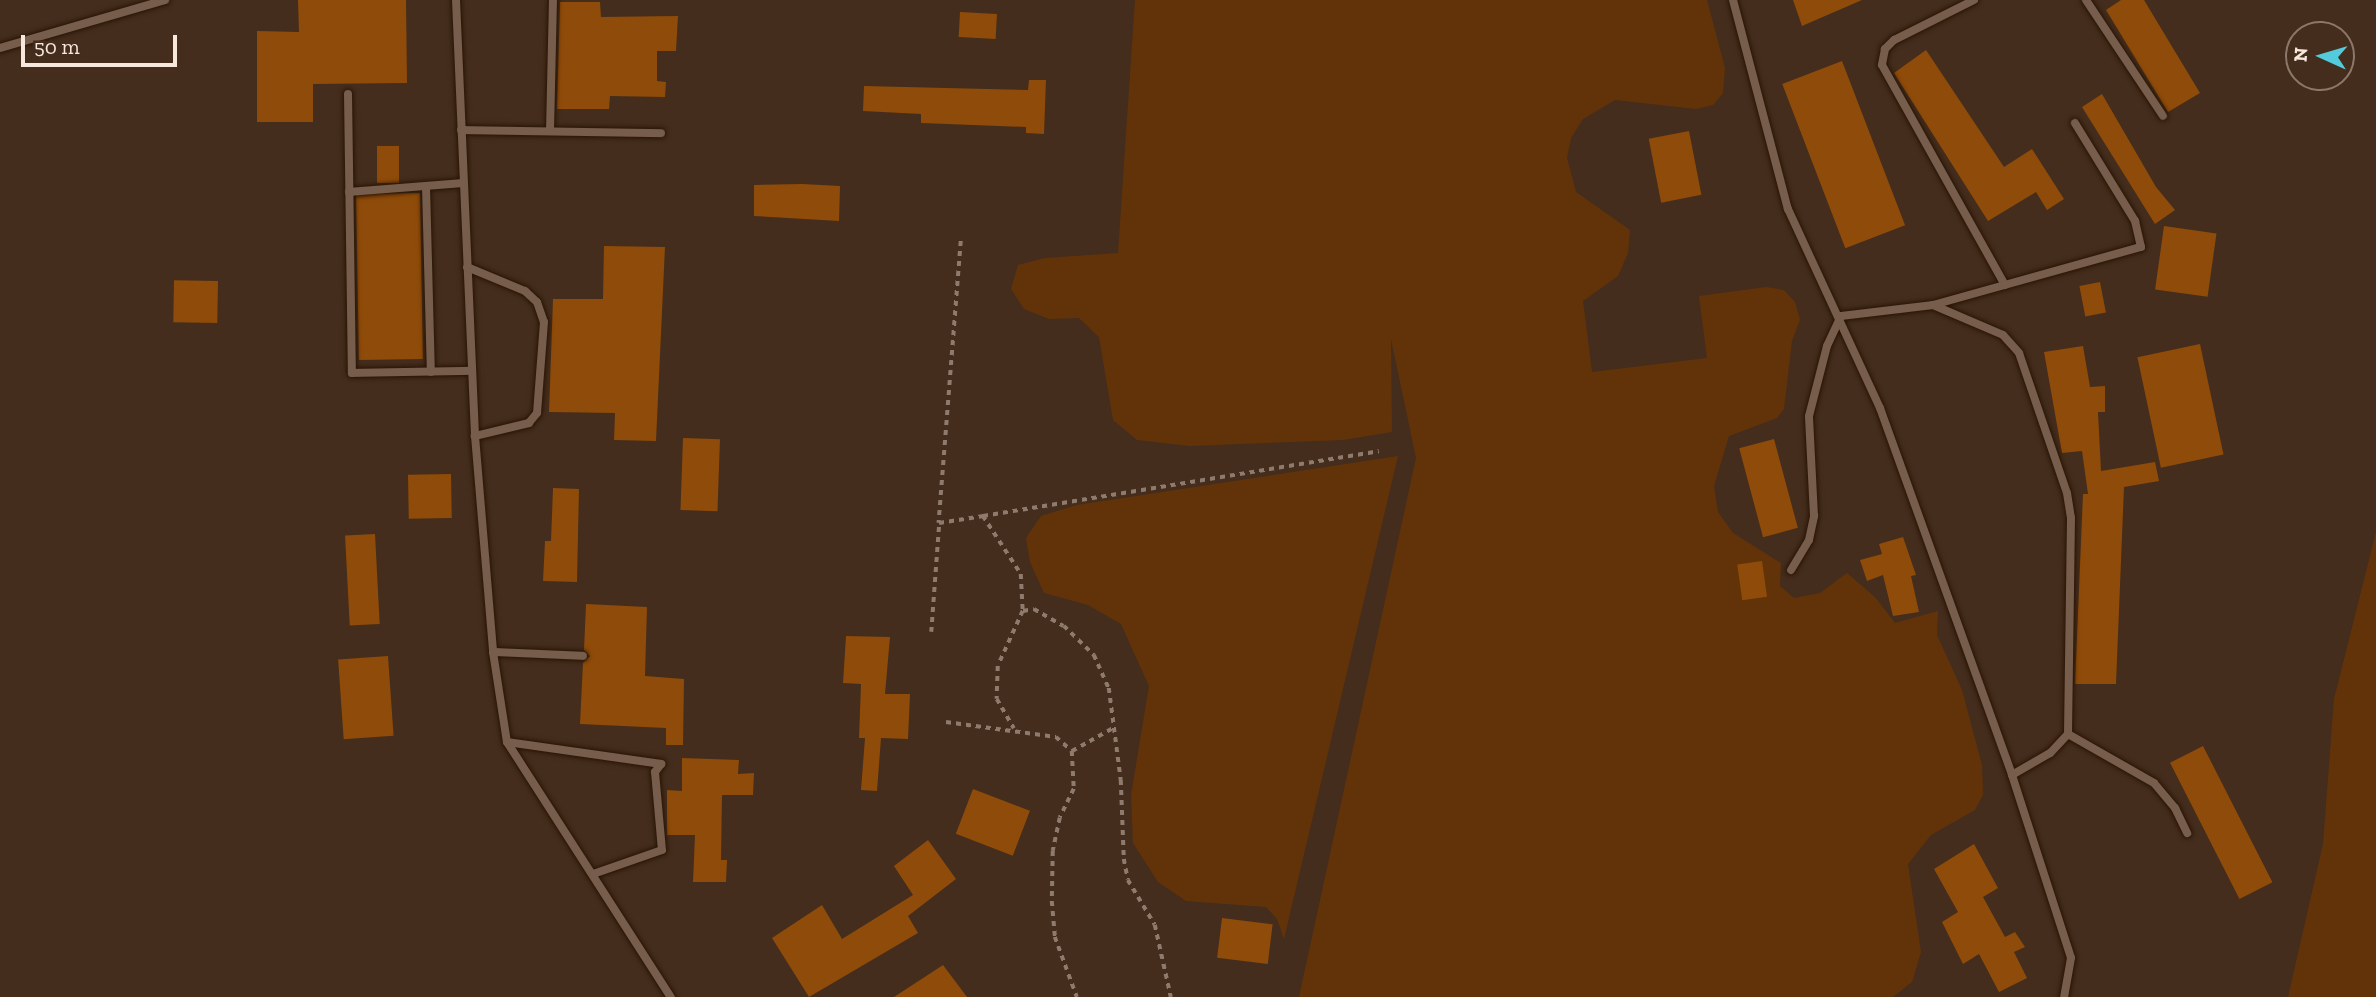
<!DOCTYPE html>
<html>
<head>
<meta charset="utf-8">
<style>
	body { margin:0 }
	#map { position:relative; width:2376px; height:997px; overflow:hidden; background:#442d1c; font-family:"Zilla Slab",serif }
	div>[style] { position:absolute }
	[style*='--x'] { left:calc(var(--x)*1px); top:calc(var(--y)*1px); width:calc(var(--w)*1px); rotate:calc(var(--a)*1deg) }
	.green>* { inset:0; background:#623309 }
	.building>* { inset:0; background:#8f4b09; transform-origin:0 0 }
	.path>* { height:3.5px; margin-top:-1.75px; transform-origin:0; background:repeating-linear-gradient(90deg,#8f7b6d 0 5px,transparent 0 10px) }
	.roads { filter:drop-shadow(0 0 2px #291405) drop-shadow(0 0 2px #291405) }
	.service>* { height:8px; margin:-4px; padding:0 4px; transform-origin:4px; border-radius:4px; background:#775d4b }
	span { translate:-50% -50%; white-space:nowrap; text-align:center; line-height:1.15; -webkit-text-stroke:5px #442d1c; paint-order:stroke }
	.north { position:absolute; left:2285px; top:21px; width:70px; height:70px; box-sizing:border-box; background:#442d1c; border:2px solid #8c786a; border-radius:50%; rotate:274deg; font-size:19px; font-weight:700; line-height:28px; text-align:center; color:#f7e8de }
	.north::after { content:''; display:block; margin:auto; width:24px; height:32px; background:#54cadd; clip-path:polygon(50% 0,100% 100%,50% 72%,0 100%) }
	.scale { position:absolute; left:21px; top:35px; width:156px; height:32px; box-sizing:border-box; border:4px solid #f7e8de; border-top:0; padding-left:9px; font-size:21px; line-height:24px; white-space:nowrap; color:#f7e8de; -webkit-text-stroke:5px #442d1c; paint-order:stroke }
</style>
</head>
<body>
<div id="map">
	<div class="green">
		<div style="clip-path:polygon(1135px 0,1707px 0,1725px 68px,1723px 93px,1713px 105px,1696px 109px,1615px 100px,1583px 119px,1571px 138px,1567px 158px,1576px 192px,1630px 230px,1628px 253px,1618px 276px,1583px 301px,1592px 372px,1707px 358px,1699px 296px,1766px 287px,1784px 290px,1795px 302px,1800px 320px,1792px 341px,1784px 409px,1777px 418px,1729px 436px,1714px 486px,1718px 512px,1733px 533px,1781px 563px,1780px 586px,1794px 598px,1820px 593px,1847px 573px,1875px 597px,1895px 623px,1938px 611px,1937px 635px,1962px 690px,1982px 765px,1983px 795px,1975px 810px,1931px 835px,1908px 864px,1921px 952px,1912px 982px,1893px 997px,1299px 997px,1416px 458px,1391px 339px,1392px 432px,1343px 440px,1190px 446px,1137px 440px,1113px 420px,1099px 337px,1079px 318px,1049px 319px,1024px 309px,1011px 289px,1018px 265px,1045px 258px,1118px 253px)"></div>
		<div style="clip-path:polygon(1398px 456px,1284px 939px,1277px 919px,1266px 907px,1186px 901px,1158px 882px,1133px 843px,1131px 795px,1149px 686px,1121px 624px,1088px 605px,1044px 593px,1030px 562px,1026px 538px,1041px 516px,1077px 505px)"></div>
		<div style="clip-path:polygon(2376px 532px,2376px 997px,2288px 997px,2323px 844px,2334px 699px)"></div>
	</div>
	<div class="building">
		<div style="clip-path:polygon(298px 0,406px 0,407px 83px,313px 84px,313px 122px,257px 122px,257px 31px,299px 32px)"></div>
		<div style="clip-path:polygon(1793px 0,1862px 0,1802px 26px)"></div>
		<div style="clip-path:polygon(2121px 0,2144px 0,2200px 93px,2168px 112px,2106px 10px)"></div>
		<div style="clip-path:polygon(560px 2px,600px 2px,601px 17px,678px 16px,676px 51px,657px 51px,657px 81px,666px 82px,665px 97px,610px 96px,609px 109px,557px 109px)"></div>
		<div style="left:960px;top:12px;width:37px;height:25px;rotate:3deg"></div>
		<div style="clip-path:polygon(1926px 50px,2004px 167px,2032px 149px,2064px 199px,2047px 210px,2036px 192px,1988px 221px,1894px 73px)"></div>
		<div style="left:1842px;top:61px;width:176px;height:64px;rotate:69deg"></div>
		<div style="clip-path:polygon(1029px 80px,1046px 80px,1044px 134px,1026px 133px,1026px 127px,921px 123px,921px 114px,863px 111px,864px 86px,1028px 90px)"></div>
		<div style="clip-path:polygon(2102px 94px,2156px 187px,2175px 210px,2155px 224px,2082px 107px)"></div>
		<div style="left:1689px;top:131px;width:65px;height:41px;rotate:79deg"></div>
		<div style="left:377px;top:146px;width:22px;height:37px"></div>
		<div style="clip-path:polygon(802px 184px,840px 186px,839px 221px,754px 216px,754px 185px)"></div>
		<div style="left:420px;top:193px;width:166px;height:64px;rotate:89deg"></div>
		<div style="left:2164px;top:226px;width:53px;height:64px;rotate:8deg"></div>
		<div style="clip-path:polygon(604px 246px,665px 247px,656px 441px,614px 440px,615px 413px,549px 412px,553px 299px,603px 299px)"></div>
		<div style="left:218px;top:281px;width:42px;height:44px;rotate:91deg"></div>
		<div style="left:2100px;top:282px;width:31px;height:21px;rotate:79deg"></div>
		<div style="left:2200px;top:344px;width:113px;height:64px;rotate:78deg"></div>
		<div style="clip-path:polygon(2083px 346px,2090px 387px,2105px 386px,2105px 412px,2098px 412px,2101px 471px,2155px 462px,2159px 481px,2124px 487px,2116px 684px,2075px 684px,2083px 494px,2088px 494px,2082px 451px,2062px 453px,2044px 352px)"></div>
		<div style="left:683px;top:438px;width:37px;height:72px;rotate:2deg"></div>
		<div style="left:1774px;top:439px;width:92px;height:36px;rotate:75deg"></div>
		<div style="left:451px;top:474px;width:44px;height:43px;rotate:89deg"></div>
		<div style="clip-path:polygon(553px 488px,579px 489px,577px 582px,543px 581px,545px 541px,551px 541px)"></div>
		<div style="left:375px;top:534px;width:90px;height:30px;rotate:87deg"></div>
		<div style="clip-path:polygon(1903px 537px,1916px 575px,1911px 576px,1919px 612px,1893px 616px,1883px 575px,1867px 581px,1860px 560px,1882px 554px,1879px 544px)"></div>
		<div style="left:1762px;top:561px;width:36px;height:25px;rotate:82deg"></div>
		<div style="clip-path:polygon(586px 604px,647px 607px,645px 676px,684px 679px,683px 745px,666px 745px,666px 728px,580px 724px,583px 663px,590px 656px,584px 650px)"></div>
		<div style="clip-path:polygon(846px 636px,890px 637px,885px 694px,910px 694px,908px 739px,881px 738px,877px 791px,861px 790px,865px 738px,859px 738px,861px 684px,843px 683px)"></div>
		<div style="left:388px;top:656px;width:80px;height:50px;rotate:86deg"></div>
		<div style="left:2203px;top:746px;width:153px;height:37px;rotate:63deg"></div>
		<div style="clip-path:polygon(682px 758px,739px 760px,738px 774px,754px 773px,753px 795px,722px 795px,721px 860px,727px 860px,726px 882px,693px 882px,695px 835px,667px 835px,667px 790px,682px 791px)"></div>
		<div style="left:973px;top:789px;width:61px;height:48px;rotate:21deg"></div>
		<div style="clip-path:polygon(928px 840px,956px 879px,908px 916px,918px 933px,809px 997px,772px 938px,822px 905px,842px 939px,913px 895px,894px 866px)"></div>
		<div style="clip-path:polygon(1974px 844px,1998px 888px,1983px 897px,2005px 937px,2015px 932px,2025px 947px,2014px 952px,2027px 978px,1999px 992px,1979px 954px,1963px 964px,1942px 922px,1958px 912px,1934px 869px)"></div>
		<div style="left:1222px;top:918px;width:51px;height:40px;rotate:7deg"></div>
		<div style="clip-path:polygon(943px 965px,967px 997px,894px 997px)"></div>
	</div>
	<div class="path">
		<div style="--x:961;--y:241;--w:283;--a:94.5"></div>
		<div style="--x:939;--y:523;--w:45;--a:-9"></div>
		<div style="--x:983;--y:516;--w:69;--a:56.8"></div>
		<div style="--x:1021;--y:574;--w:37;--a:87"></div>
		<div style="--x:1023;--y:611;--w:60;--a:114.4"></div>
		<div style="--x:998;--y:666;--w:33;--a:92"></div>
		<div style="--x:997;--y:699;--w:34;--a:60"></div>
		<div style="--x:983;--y:516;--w:401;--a:-9.3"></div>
		<div style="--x:1023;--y:611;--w:11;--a:-10"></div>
		<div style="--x:1034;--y:609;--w:34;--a:30"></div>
		<div style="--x:1064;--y:626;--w:42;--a:44"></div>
		<div style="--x:1094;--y:655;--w:36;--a:66"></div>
		<div style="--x:1109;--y:688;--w:93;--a:82.6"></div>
		<div style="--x:1121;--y:780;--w:79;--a:87.8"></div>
		<div style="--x:1124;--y:859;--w:21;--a:79"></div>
		<div style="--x:1128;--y:880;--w:52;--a:59"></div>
		<div style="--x:1155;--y:925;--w:74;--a:77.5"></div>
		<div style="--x:931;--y:632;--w:109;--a:-85.8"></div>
		<div style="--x:946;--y:722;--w:111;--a:7.8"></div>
		<div style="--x:1056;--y:737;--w:21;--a:41"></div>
		<div style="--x:1072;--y:751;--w:38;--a:87"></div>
		<div style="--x:1074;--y:789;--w:32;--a:116"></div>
		<div style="--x:1060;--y:818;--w:34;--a:102"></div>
		<div style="--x:1053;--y:851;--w:50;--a:91.1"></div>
		<div style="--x:1052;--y:901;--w:36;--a:85"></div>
		<div style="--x:1055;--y:937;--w:64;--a:69.9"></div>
		<div style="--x:1072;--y:751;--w:47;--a:-29.3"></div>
	</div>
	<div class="roads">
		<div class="service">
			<div style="--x:456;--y:0;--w:436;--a:87.5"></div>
			<div style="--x:475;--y:436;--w:217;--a:85.2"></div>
			<div style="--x:493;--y:652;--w:91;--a:81.2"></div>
			<div style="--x:507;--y:742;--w:303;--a:57.3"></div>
			<div style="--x:1733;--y:0;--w:216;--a:75.3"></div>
			<div style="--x:1788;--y:209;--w:219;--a:65.2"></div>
			<div style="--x:1880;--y:408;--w:390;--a:70.2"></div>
			<div style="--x:2012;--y:775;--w:192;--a:72.1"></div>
			<div style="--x:2071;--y:958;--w:40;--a:100"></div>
			<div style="--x:1974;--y:0;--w:89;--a:153.4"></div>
			<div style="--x:1894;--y:40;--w:13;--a:135"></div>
			<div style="--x:1885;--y:49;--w:16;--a:101"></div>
			<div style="--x:1882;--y:65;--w:252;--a:60.8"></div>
			<div style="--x:2086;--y:0;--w:139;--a:56.4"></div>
			<div style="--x:0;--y:48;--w:172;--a:-16.2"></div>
			<div style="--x:348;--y:94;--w:279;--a:89.2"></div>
			<div style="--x:352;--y:373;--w:119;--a:-1"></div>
			<div style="--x:461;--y:130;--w:200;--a:0.9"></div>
			<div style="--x:550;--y:131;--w:131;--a:-88.7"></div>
			<div style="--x:426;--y:186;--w:186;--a:88.5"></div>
			<div style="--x:349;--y:192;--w:114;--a:-4.5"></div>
			<div style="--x:467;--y:267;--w:63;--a:22.5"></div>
			<div style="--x:525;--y:291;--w:16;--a:43"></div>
			<div style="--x:537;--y:302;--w:21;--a:71"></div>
			<div style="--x:544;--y:322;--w:91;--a:94.4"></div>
			<div style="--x:537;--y:413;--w:13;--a:129"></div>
			<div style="--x:529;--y:423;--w:56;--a:166.5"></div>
			<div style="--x:1933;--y:305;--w:76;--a:23.2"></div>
			<div style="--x:2003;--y:335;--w:24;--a:48"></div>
			<div style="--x:2019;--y:353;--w:148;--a:71.1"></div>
			<div style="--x:2067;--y:493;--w:25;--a:81"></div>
			<div style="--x:2071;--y:518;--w:216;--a:90.8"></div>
			<div style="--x:2068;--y:734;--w:26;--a:133"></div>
			<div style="--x:2050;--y:753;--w:44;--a:149.9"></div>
			<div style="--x:1791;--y:570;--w:35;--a:-59"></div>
			<div style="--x:1809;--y:540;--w:25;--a:-78"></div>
			<div style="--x:1814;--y:516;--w:100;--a:-92.9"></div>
			<div style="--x:1809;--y:416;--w:72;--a:-75.6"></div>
			<div style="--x:1827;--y:346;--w:33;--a:-65"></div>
			<div style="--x:1841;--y:316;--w:93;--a:-6.8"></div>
			<div style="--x:1933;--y:305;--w:216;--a:-15.6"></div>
			<div style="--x:2141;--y:247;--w:27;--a:-103"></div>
			<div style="--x:2135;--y:221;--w:115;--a:-121.5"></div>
			<div style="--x:493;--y:652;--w:90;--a:2.5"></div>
			<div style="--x:2068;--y:734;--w:99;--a:29.7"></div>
			<div style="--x:2154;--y:783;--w:33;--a:50"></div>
			<div style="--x:2175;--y:808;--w:28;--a:64"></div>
			<div style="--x:507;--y:742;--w:156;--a:8.1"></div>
			<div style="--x:661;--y:764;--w:10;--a:127"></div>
			<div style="--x:655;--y:772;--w:78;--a:84.9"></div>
			<div style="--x:662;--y:850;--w:73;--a:160.8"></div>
		</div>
	</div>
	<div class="north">N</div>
	<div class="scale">50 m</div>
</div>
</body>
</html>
